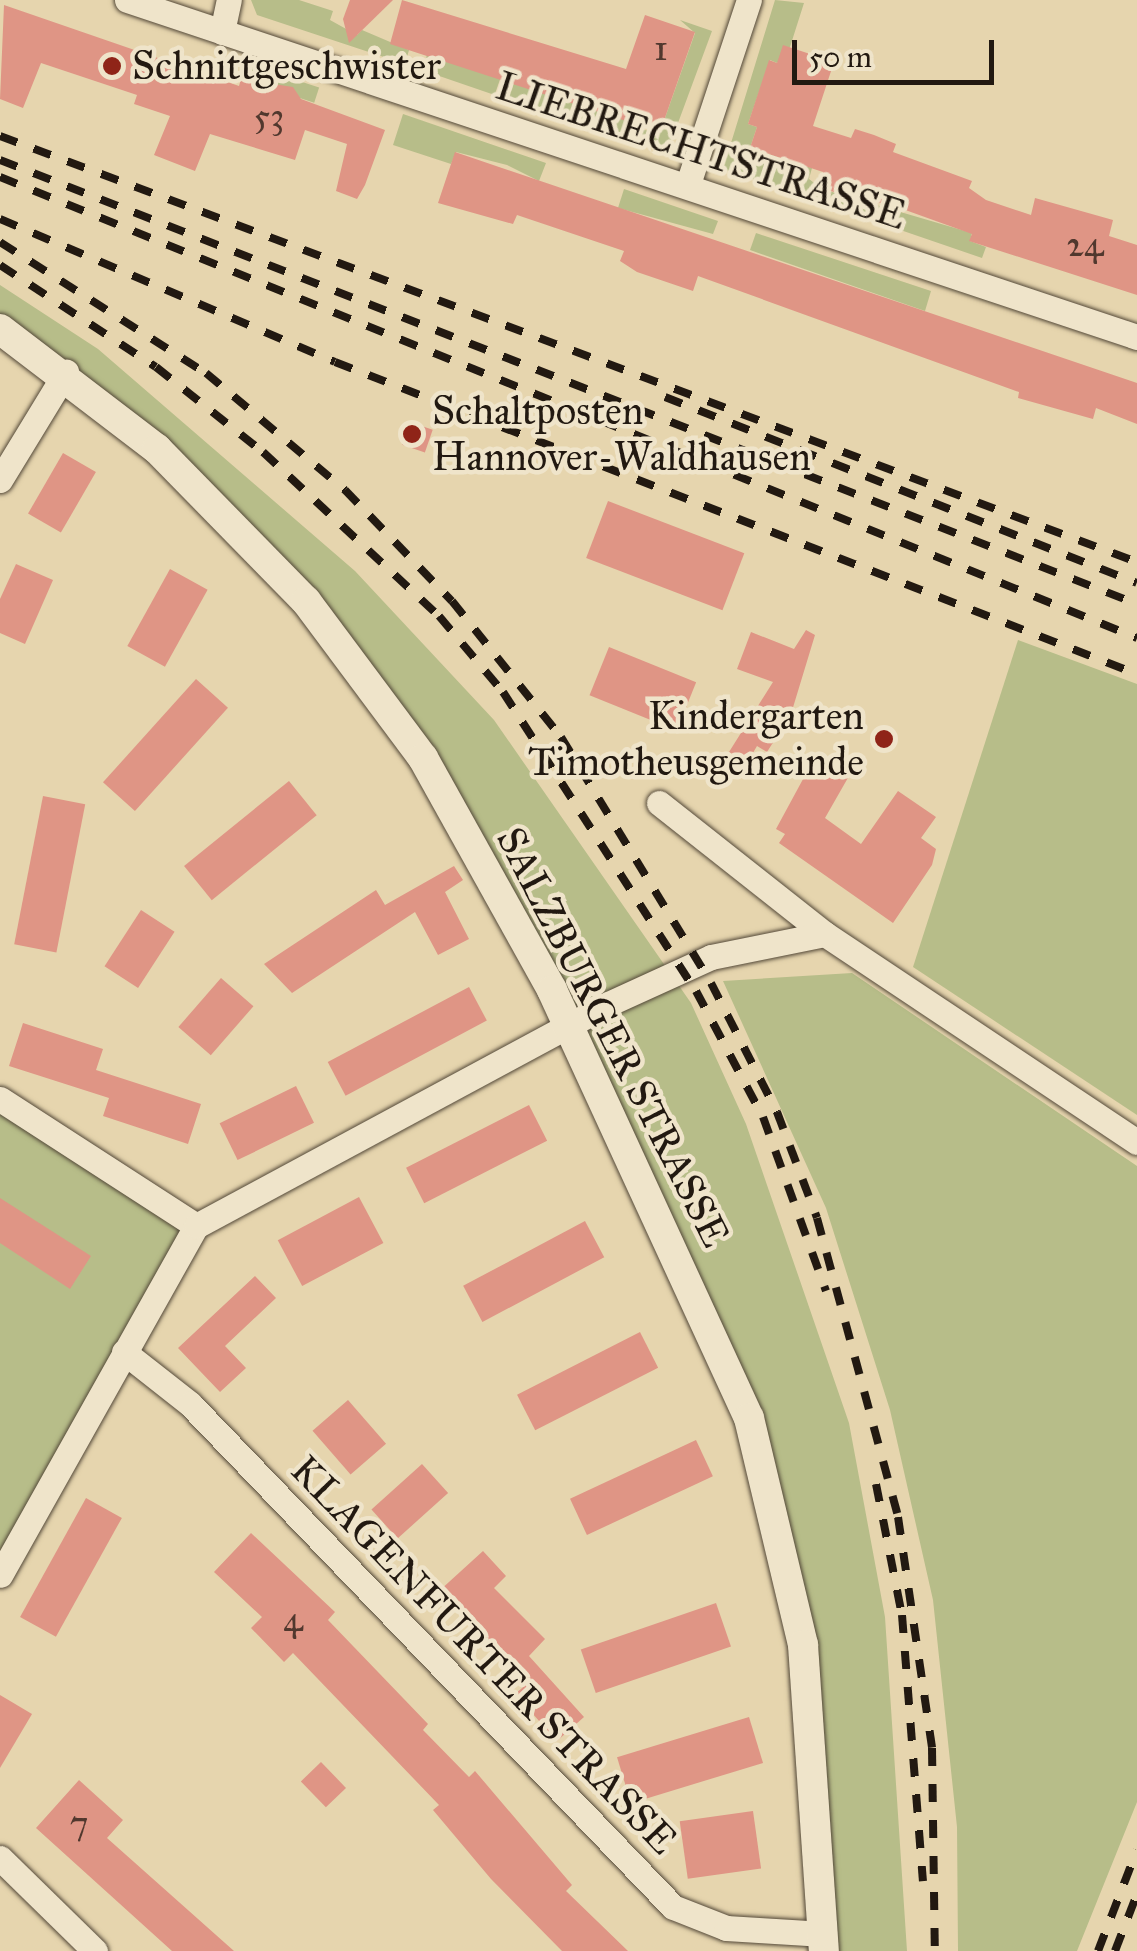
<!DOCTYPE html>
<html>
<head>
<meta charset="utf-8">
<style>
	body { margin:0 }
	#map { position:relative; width:1137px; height:1951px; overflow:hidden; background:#e6d5ae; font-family:"IM FELL Great Primer",serif }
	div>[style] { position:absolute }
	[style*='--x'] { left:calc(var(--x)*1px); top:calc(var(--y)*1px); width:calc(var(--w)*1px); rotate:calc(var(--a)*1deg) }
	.green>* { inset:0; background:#b7bd89; transform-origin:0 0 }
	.building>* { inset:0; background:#df9585; transform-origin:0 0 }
	.roads { filter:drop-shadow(0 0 2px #534838) drop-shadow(0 0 2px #534838) }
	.minor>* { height:25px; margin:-12.5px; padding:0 12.5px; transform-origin:12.5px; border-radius:12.5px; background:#efe4ca }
	.tertiary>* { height:30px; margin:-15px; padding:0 15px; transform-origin:15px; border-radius:15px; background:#efe4ca }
	.rail>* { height:8px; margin-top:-4px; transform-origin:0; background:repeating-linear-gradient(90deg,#221911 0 18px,transparent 0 36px) }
	.dots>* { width:28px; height:28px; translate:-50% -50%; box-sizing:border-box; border:5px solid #efe4ca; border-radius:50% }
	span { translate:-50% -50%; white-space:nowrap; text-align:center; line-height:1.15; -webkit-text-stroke:9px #efe4ca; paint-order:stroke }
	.number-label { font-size:35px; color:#51382e }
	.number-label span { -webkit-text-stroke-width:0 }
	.poi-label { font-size:40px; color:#221911 }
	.left { translate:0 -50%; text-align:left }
	.right { translate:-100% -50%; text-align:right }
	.street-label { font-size:40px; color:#221911 }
	.scale { position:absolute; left:792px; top:40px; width:202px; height:45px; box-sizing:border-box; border:5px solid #221911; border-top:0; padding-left:12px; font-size:30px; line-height:35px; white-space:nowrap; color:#221911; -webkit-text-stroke:8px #efe4ca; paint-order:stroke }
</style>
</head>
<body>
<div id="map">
	<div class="green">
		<div style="clip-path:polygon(251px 0,299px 0,333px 11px,330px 20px,357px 35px,362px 30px,409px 50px,405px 64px,257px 15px)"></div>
		<div style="clip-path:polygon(775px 0,804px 3px,790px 47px,777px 63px,770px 60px,748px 124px,757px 127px,750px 148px,812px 168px,809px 179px,822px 189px,972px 233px,970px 241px,986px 247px,982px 258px,723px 169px)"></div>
		<div style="clip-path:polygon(680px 20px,712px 31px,668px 150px,508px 99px,520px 67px,629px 122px,627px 128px,660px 132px,695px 33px)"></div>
		<div style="left:428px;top:52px;width:77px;height:19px;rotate:19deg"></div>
		<div style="left:244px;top:63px;width:79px;height:16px;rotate:18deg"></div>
		<div style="clip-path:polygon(403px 114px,546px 163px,539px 181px,507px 165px,456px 152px,451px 164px,393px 145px)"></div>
		<div style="clip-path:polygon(624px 189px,718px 221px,713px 234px,618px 208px)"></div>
		<div style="clip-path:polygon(756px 233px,931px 291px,925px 311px,750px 250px)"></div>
		<div style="clip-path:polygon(0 285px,98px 349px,355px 571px,494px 720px,691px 1003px,746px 1124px,849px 1423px,885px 1617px,907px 1951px,824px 1951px,816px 1766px,749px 1418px,552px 990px,306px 601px,0 329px)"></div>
		<div style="clip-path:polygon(1018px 640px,1137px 684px,1137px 1115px,913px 967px)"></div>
		<div style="clip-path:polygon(852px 973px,1137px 1166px,1137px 1802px,1077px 1951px,958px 1951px,957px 1827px,933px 1600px,890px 1410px,826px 1208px,723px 981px)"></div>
		<div style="clip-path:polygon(0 1099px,196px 1226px,0 1575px)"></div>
	</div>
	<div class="building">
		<div style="clip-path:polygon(350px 0,393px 0,349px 43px,343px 19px)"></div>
		<div style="clip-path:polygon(402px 0,626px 69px,645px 15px,695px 32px,660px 132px,390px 44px)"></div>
		<div style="clip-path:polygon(4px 5px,239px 86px,241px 79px,293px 87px,301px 99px,385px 130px,365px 185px,357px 199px,336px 191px,347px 144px,305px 130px,295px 160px,210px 134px,195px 171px,154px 155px,170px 116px,134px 104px,137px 95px,41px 63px,23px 108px,0 99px)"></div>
		<div style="clip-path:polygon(783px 45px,834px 62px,813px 126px,851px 138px,855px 129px,874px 135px,896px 144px,893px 152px,972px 181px,969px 188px,986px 200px,1031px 215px,1035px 198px,1113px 220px,1109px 236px,1137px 245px,1137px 295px,969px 241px,972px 234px,897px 207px,822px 189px,823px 172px,750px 148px,757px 127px,748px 124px,769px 60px,777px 63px)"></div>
		<div style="clip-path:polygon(455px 152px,1137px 383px,1137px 424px,1096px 408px,1093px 419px,1018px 398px,1019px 392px,698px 276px,693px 291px,637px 272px,620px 261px,624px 251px,517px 215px,513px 224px,438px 203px)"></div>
		<div style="left:410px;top:422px;width:24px;height:24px;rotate:19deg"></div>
		<div style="left:63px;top:453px;width:38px;height:70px;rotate:30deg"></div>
		<div style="left:608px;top:501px;width:146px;height:61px;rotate:21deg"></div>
		<div style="clip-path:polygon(16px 564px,53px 580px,25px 644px,0 633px,0 599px)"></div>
		<div style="left:170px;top:569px;width:43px;height:88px;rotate:29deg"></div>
		<div style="clip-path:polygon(806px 630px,815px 635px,791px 714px,767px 752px,757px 746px,747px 763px,729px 752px,773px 682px,737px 669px,751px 632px,794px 649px)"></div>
		<div style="left:609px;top:647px;width:94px;height:52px;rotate:22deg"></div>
		<div style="left:196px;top:679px;width:43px;height:139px;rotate:42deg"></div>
		<div style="clip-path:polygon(815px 757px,849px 776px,825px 818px,861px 844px,898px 791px,936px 817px,921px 838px,936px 849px,932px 865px,893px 923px,779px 843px,785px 834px,776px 829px)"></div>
		<div style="left:289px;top:781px;width:44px;height:135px;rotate:51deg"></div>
		<div style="left:43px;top:796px;width:43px;height:151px;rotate:11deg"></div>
		<div style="clip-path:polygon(454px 866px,463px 880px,445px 892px,469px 939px,438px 955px,415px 912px,292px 993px,264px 964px,376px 890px,385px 905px)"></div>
		<div style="left:141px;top:910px;width:40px;height:67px;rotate:33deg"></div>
		<div style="left:221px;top:978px;width:43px;height:65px;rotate:41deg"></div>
		<div style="left:469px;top:987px;width:38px;height:160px;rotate:62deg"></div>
		<div style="clip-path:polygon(23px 1023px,103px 1049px,96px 1070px,201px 1104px,188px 1144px,103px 1116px,109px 1098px,9px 1066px)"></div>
		<div style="left:296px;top:1086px;width:41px;height:85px;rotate:64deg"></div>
		<div style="left:529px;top:1105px;width:40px;height:138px;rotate:63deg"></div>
		<div style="left:359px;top:1197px;width:52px;height:92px;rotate:62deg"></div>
		<div style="clip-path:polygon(0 1198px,91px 1256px,70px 1289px,0 1243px)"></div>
		<div style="left:585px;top:1221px;width:41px;height:138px;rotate:62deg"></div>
		<div style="clip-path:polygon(255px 1276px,276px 1298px,225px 1346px,246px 1368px,220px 1392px,178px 1348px)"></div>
		<div style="left:640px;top:1332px;width:40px;height:138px;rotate:63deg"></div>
		<div style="left:348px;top:1400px;width:58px;height:47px;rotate:49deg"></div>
		<div style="left:696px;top:1440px;width:40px;height:139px;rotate:65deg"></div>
		<div style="left:422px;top:1464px;width:39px;height:68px;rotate:48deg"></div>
		<div style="left:86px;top:1498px;width:41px;height:136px;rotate:29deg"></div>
		<div style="clip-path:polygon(251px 1533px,335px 1612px,328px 1620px,428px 1724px,423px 1730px,469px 1777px,475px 1771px,572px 1885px,566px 1891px,628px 1951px,562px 1951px,491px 1879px,433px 1810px,439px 1805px,293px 1653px,284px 1662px,251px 1628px,262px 1617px,214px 1572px)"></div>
		<div style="clip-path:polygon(483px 1551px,506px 1576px,494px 1588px,545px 1639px,529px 1656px,584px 1717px,557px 1741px,515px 1694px,528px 1683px,438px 1592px)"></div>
		<div style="left:716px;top:1603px;width:46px;height:143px;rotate:71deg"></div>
		<div style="clip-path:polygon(0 1695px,32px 1714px,0 1768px)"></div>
		<div style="left:749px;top:1717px;width:48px;height:138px;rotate:73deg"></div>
		<div style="left:321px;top:1762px;width:36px;height:28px;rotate:46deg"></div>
		<div style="clip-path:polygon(79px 1780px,123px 1820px,107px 1838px,234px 1951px,172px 1951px,36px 1828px)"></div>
		<div style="left:753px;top:1811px;width:58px;height:74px;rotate:82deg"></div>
	</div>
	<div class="roads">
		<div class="minor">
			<div style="--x:127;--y:0;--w:1065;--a:18.45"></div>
			<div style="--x:222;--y:32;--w:33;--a:-78"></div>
			<div style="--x:688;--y:184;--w:194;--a:-71.7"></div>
			<div style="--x:0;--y:480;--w:127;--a:-58.6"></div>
			<div style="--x:659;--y:803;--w:211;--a:38.3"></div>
			<div style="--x:825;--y:934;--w:375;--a:33.7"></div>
			<div style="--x:0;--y:1099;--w:234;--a:32.9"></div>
			<div style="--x:196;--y:1226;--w:400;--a:119.3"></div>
			<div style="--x:196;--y:1226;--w:468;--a:-28.3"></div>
			<div style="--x:608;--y:1004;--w:113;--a:-24.5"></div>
			<div style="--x:711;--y:957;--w:116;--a:-11.4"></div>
			<div style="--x:124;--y:1352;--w:84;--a:38.2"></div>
			<div style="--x:190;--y:1404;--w:697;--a:46.16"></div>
			<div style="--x:673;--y:1907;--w:57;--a:21.6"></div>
			<div style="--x:726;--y:1928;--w:98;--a:3.5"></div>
			<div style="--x:0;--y:1858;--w:133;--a:44.4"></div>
		</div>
		<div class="tertiary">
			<div style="--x:0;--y:329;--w:198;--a:37.4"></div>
			<div style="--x:157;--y:449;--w:213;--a:45.6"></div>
			<div style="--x:306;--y:601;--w:196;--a:53.3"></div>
			<div style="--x:423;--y:758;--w:265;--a:60.9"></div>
			<div style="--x:552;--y:990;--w:471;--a:65.3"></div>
			<div style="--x:749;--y:1418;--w:233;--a:76.6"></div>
			<div style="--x:803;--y:1645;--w:307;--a:86.1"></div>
		</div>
	</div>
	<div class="rail">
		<div style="--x:0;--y:136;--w:1214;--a:20.54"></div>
		<div style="--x:0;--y:160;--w:1221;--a:21.33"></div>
		<div style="--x:0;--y:177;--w:1227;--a:22.07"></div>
		<div style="--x:0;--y:219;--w:364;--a:23.1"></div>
		<div style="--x:335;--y:362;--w:861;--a:21.26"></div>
		<div style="--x:0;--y:242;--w:244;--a:32.5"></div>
		<div style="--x:206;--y:373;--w:182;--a:40.1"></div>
		<div style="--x:345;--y:490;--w:154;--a:46.1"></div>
		<div style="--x:452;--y:601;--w:174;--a:51.3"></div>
		<div style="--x:561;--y:737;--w:288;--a:58.6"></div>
		<div style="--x:711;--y:983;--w:145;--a:62.9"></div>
		<div style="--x:777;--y:1112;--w:113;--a:69.3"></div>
		<div style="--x:817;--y:1218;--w:310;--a:74.8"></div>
		<div style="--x:898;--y:1517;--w:233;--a:81.6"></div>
		<div style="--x:932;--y:1748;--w:203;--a:89.2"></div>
		<div style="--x:0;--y:265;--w:186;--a:33.2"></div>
		<div style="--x:156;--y:367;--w:137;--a:38.5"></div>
		<div style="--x:263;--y:452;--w:241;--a:43"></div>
		<div style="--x:439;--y:616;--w:99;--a:49.9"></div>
		<div style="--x:503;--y:692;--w:356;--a:57.2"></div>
		<div style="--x:696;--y:991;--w:143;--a:62"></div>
		<div style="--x:763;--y:1117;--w:185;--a:70.1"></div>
		<div style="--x:665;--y:397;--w:507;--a:21.51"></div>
		<div style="--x:876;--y:1484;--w:134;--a:78.8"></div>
		<div style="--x:902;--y:1615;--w:267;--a:85.5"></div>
		<div style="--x:1098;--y:1951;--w:108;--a:-68.9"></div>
		<div style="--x:1115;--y:1951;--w:61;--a:-68.9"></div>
	</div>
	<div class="dots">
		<div style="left:112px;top:66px;background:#8f2418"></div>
		<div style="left:412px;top:434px;background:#8f2418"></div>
		<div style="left:884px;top:739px;background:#8f2418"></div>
	</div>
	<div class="number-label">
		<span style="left:661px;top:49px">1</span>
		<span style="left:269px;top:117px">53</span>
		<span style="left:1085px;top:245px">24</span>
		<span style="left:293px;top:1620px">4</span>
		<span style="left:79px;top:1824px">7</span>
	</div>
	<div class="poi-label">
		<span class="left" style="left:132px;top:66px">Schnittgeschwister</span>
		<span class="left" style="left:432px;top:434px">Schaltposten<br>Hannover-Waldhausen</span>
		<span class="right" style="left:864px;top:739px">Kindergarten<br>Timotheusgemeinde</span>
	</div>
	<div class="street-label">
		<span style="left:701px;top:151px;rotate:18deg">LIEBRECHTSTRASSE</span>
		<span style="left:613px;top:1037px;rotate:63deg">SALZBURGER STRASSE</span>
		<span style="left:484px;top:1655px;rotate:46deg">KLAGENFURTER STRASSE</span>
	</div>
	<div class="scale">50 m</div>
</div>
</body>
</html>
